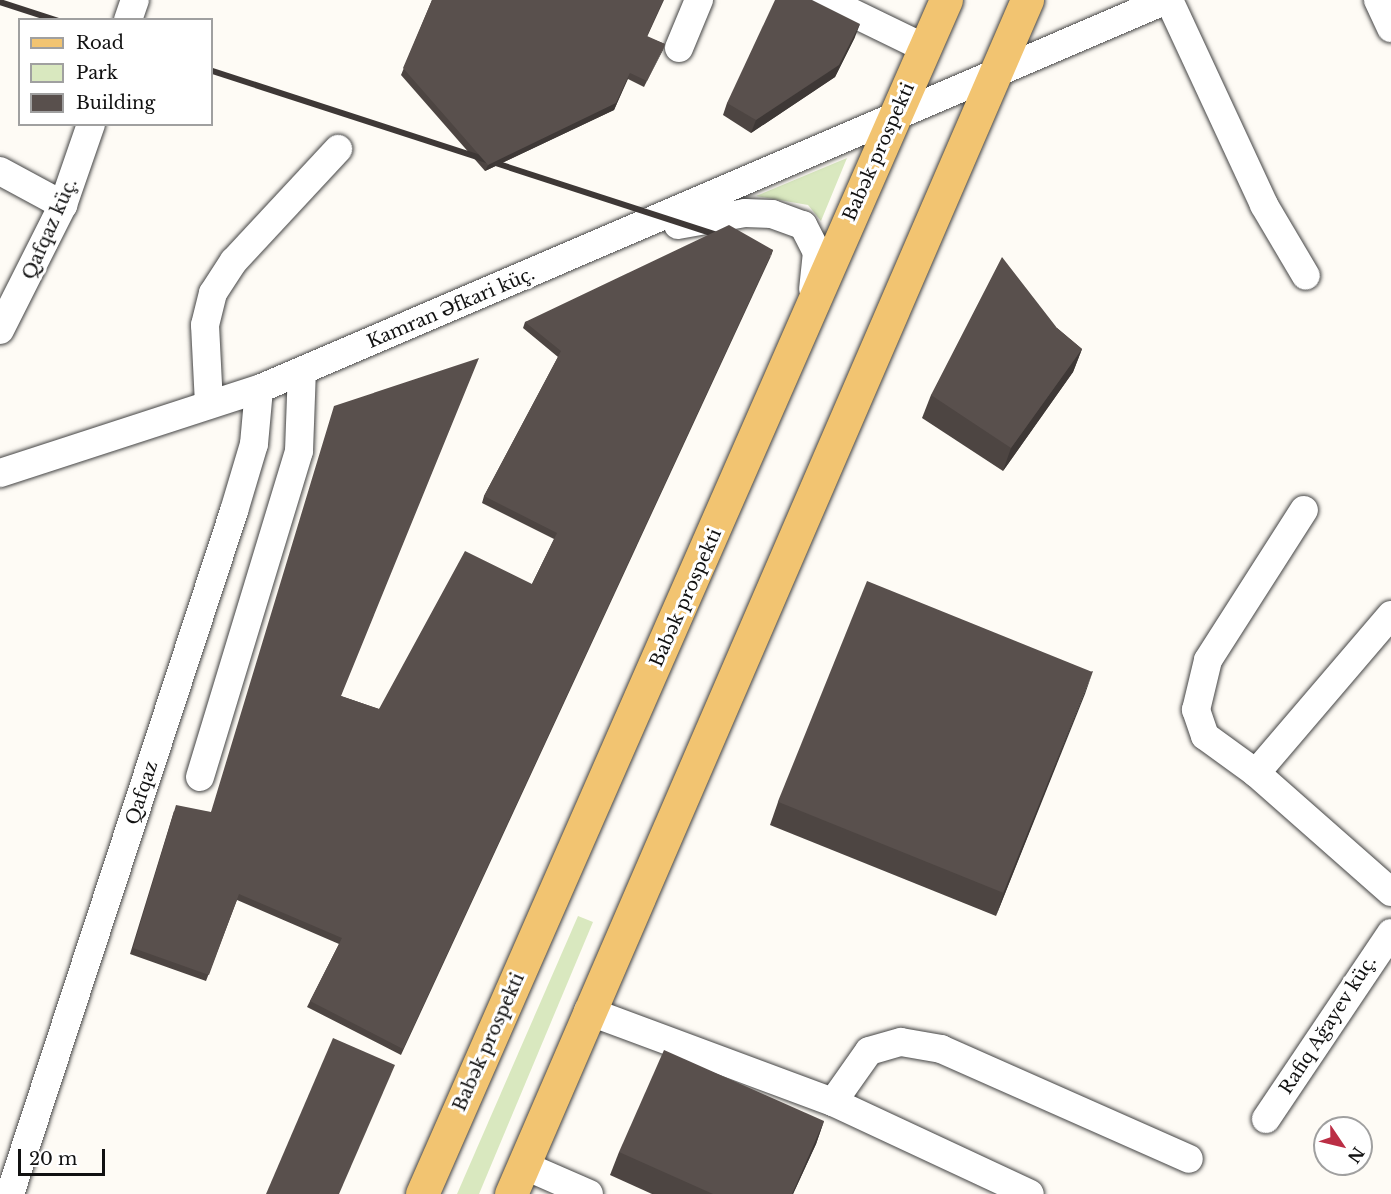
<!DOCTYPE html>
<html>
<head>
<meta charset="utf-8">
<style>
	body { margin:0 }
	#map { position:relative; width:1391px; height:1194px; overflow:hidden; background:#fefbf5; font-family:"Libre Baskerville",serif }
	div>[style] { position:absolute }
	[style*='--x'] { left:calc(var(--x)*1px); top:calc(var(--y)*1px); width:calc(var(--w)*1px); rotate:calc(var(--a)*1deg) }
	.green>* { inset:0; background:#d9e8bf }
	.roads { filter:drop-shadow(0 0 2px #444) drop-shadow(0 0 2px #444) }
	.minor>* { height:28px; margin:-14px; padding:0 14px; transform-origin:14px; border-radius:14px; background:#fff }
	.major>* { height:33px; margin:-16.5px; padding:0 16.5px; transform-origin:16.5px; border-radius:16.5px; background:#f2c471 }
	.wall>* { inset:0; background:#4d4542 }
	.shaded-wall>* { inset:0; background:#3e3836; transform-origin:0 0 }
	.building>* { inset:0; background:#59504d; transform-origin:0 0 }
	span { translate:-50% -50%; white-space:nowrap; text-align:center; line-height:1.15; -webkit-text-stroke:6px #fff; paint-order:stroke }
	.street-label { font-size:18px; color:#111 }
	.legend { position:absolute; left:18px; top:18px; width:195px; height:108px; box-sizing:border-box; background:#fff; border:2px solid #a0a0a0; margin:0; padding:8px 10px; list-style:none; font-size:18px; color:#111 }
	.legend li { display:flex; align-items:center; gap:12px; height:30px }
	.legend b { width:30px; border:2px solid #a0a0a0 }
	.north { position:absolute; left:1313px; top:1116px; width:60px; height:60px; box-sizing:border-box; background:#fff; border:2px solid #a0a0a0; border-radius:50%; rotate:125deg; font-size:16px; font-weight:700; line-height:24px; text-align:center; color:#111 }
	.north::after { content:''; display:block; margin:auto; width:21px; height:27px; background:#bb2e45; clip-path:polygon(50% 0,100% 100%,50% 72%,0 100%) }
	.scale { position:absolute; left:18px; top:1149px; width:87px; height:27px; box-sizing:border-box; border:3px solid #111; border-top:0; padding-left:8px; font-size:18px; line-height:21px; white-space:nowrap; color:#111; -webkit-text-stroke:4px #fff; paint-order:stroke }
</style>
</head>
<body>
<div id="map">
	<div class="green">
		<div style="clip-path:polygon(847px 158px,821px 221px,808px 205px,756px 196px)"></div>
		<div style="clip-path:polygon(578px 916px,593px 922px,479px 1194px,457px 1194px)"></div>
	</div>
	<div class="roads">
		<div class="minor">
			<div style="--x:826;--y:0;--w:110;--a:25.9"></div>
			<div style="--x:1169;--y:0;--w:226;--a:65.1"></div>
			<div style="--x:1264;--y:205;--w:82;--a:59.4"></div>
			<div style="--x:1378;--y:0;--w:31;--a:65"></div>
			<div style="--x:128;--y:20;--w:21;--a:-71"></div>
			<div style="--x:679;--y:48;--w:52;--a:-67.4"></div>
			<div style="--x:0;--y:171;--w:72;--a:28.4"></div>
			<div style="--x:678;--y:225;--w:68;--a:-10.2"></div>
			<div style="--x:745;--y:213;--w:27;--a:2"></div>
			<div style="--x:772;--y:214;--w:33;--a:20"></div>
			<div style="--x:803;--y:225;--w:30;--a:63"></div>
			<div style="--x:817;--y:252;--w:37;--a:96"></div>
			<div style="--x:0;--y:330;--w:140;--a:-63.3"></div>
			<div style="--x:63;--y:205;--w:86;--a:-70.9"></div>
			<div style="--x:209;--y:404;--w:79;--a:-92.9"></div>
			<div style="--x:205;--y:325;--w:33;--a:-76"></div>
			<div style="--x:213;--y:293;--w:38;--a:-57"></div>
			<div style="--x:234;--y:261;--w:153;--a:-47.1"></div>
			<div style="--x:0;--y:473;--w:272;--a:-18"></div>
			<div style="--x:259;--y:389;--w:987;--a:-23.21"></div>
			<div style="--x:1391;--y:615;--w:208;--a:130.5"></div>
			<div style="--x:1256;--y:773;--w:180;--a:41.4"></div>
			<div style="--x:1256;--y:773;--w:63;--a:-144"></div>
			<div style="--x:1205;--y:736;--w:28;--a:-109"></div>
			<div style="--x:1196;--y:710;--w:51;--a:-76.5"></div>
			<div style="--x:1208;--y:660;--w:178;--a:-57.4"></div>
			<div style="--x:200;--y:777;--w:341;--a:-73.1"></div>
			<div style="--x:299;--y:451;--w:80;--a:-87.9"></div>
			<div style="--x:588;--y:1011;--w:261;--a:20.4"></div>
			<div style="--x:833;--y:1102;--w:217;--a:25"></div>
			<div style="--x:833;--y:1102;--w:62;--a:-54.8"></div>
			<div style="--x:869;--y:1051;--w:33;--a:-16"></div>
			<div style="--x:901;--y:1042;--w:41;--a:9.9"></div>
			<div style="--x:941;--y:1049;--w:271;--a:23.9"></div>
			<div style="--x:1266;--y:1119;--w:224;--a:-56.1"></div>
			<div style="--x:523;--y:1165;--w:72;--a:23.7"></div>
			<div style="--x:10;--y:1194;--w:719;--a:-71.84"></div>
			<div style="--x:234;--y:511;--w:70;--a:-73.4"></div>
			<div style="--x:254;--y:444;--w:55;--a:-84.8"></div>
		</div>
		<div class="major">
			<div style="--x:422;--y:1194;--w:1304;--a:-66.31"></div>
			<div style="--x:511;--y:1194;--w:1301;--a:-66.63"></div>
		</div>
	</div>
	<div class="wall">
		<div style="clip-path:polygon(432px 0,664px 0,647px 37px,665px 44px,644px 87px,628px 79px,614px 110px,485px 171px,401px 75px)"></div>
		<div style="clip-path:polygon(855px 37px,835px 77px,751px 133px,723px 115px,727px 103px)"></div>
		<div style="clip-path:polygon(771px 256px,401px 1055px,307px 1007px,339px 944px,237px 900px,206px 981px,130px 954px,174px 811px,211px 812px,341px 696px,379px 709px,532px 584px,554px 539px,482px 503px,484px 496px,558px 357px,523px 328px,525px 322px)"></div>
		<div style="clip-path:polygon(1057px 328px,1082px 349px,1073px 372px,1003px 471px,922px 418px,931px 395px)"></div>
		<div style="clip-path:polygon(1093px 671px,996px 916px,770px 825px,778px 802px)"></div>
		<div style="clip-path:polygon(824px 1121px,816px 1144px,793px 1194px,652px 1194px,610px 1175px,619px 1152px)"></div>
	</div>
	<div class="shaded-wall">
		<div style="clip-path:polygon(860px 24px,855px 37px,835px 77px,751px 133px,756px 120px)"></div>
		<div style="clip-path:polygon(665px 44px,663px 50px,644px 87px,647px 81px)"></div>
		<div style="clip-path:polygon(630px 73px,614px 110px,485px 171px,488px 165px)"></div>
		<div style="left:773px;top:250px;width:6px;height:881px;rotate:108deg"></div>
		<div style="clip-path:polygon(1082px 349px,1073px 372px,1003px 471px,1011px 448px)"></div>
		<div style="clip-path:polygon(1093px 671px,1085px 694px,996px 916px,1004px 892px)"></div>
		<div style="clip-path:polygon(824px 1121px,816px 1144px,793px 1194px,792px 1194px)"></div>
	</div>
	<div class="building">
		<div style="clip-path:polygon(432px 0,663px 0,647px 36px,665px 44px,647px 81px,630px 73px,616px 103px,488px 165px,403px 68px)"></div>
		<div style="clip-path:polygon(775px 0,812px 0,860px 24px,839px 65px,756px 120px,727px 103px)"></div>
		<div style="clip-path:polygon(729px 225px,773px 250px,403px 1049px,310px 1001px,342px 938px,239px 894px,209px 975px,133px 948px,176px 805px,211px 812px,334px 406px,479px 358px,341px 696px,379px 709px,465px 551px,532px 584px,557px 533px,484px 496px,561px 351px,525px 322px)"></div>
		<div style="clip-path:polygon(1002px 257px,1057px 328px,1082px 349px,1011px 448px,931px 395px)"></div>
		<div style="left:867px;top:581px;width:243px;height:238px;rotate:22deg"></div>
		<div style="clip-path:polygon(333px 1038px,395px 1065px,339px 1194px,266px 1194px)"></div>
		<div style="clip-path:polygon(664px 1050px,824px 1121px,792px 1194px,713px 1194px,619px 1152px)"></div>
	</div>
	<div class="street-label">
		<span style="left:879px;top:152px;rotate:-66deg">Babək prospekti</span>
		<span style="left:50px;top:229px;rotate:-66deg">Qafqaz küç.</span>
		<span style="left:451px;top:308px;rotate:-23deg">Kamran Əfkari küç.</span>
		<span style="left:686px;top:598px;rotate:-66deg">Babək prospekti</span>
		<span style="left:142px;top:793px;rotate:-72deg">Qafqaz</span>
		<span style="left:1328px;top:1025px;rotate:-57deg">Rafiq Ağayev küç.</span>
		<span style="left:489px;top:1042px;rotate:-66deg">Babək prospekti</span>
	</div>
	<ul class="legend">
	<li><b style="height:8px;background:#f2c471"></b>Road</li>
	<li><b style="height:16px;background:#d9e8bf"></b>Park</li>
	<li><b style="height:16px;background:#59504d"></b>Building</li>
	</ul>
	<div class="north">N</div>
	<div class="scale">20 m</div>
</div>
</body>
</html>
